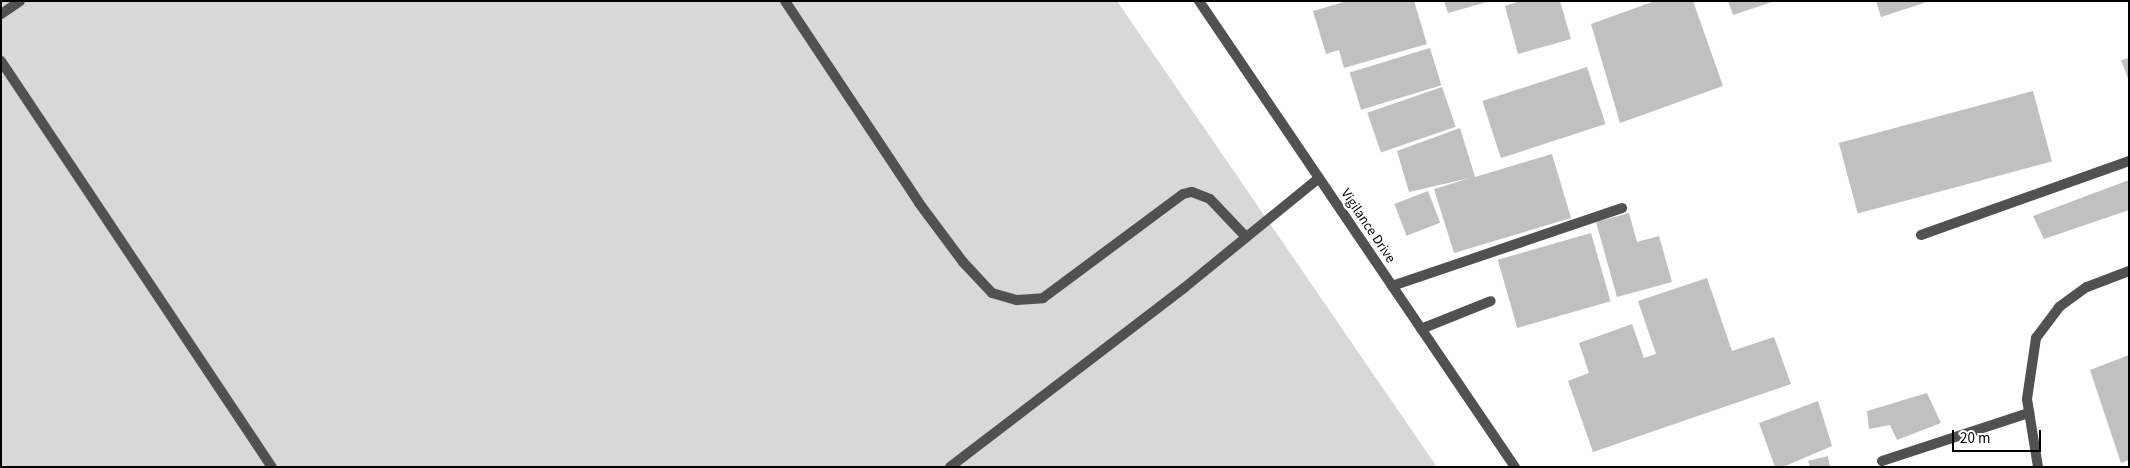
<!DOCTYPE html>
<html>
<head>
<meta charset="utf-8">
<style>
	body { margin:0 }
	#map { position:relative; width:2130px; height:468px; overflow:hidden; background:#fff; font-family:"Source Sans 3",sans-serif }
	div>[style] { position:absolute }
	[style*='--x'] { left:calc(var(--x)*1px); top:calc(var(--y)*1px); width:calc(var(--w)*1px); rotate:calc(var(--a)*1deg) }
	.green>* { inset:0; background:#d8d8d8 }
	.building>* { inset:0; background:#c0c0c0; transform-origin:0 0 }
	.lane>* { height:10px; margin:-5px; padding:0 5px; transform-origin:5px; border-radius:5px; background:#515151 }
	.street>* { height:10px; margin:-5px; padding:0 5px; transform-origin:5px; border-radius:5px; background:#515151 }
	span { translate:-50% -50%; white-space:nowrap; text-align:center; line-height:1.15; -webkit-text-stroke:5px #fff; paint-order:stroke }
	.street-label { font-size:14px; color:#000 }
	.frame { position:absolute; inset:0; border:2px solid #000; pointer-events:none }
	.scale { position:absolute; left:1952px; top:430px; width:89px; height:22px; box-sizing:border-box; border:2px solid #000; border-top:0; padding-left:6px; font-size:15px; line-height:18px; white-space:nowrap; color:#000; -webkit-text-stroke:4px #fff; paint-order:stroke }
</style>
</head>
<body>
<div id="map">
	<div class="green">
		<div style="clip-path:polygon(1px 1px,1117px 1px,1437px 467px,1px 467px)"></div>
	</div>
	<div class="building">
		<div style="clip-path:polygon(1347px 1px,1414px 1px,1427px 44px,1344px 68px,1339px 50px,1326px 54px,1313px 11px)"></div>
		<div style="clip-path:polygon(1444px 1px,1487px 1px,1487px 2px,1448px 13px)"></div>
		<div style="clip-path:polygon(1521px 1px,1560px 1px,1571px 39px,1518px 54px,1505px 6px)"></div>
		<div style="clip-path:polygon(1655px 1px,1693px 1px,1723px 86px,1620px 123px,1591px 24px)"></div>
		<div style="clip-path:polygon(1728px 1px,1772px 1px,1772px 2px,1733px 15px)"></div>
		<div style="clip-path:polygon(1876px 1px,1927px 1px,1927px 2px,1881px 17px)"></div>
		<div style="left:1430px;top:48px;width:39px;height:84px;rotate:73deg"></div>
		<div style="clip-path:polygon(2129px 58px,2129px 81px,2121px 60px)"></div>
		<div style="left:1587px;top:67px;width:60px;height:110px;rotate:72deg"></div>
		<div style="left:1442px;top:87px;width:42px;height:79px;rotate:71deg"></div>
		<div style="left:2033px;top:91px;width:73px;height:201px;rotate:75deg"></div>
		<div style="clip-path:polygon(1460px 128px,1475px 177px,1552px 154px,1571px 218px,1454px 253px,1434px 189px,1470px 178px,1409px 192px,1397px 151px)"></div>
		<div style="clip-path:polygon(2129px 180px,2129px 210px,2044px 239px,2033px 216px)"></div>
		<div style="left:1428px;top:191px;width:34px;height:36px;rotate:69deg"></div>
		<div style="clip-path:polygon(1629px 213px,1637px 242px,1659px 236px,1672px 282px,1617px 297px,1596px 222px)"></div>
		<div style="left:1591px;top:233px;width:71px;height:97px;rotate:74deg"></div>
		<div style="clip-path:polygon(1707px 278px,1732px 351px,1774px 337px,1791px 384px,1593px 452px,1568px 381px,1589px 373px,1579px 343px,1632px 324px,1644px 358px,1656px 354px,1638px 301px)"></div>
		<div style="clip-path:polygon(2129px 355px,2129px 460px,2121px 463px,2090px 370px)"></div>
		<div style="clip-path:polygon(1927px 393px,1941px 423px,1897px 440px,1890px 425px,1869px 429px,1867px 411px)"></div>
		<div style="clip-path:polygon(1818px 401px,1832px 446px,1783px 467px,1775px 467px,1759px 423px)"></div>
		<div style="clip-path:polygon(1828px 456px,1830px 467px,1810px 467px,1808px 461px)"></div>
	</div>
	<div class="lane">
		<div style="--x:785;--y:1;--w:242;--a:56.4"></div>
		<div style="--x:919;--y:203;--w:74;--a:53.3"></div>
		<div style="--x:963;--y:262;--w:42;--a:46.9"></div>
		<div style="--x:992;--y:293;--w:26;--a:16"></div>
		<div style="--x:1017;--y:300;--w:26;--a:-4"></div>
		<div style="--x:1043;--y:298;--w:174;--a:-36.6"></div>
		<div style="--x:1183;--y:194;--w:9;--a:-13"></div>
		<div style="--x:1192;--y:192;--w:19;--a:21"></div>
		<div style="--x:1210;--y:199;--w:52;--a:46.5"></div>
		<div style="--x:1;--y:14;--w:23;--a:-34"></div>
		<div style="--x:1;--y:61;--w:488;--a:56.3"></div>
		<div style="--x:1921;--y:235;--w:221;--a:-19.6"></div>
		<div style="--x:1392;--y:286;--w:243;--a:-18.7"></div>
		<div style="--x:1421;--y:329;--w:75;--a:-21.8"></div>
		<div style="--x:1882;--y:461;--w:155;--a:-18.1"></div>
		<div style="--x:950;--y:467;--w:295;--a:-37.4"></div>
		<div style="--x:1184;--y:288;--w:174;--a:-39.2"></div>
	</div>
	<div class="street">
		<div style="--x:1199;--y:1;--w:563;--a:55.86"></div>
		<div style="--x:2038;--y:467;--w:69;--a:-99.2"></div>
		<div style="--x:2027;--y:399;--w:62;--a:-81.6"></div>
		<div style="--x:2036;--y:338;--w:39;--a:-53"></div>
		<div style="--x:2059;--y:307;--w:34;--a:-36"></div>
		<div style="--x:2087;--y:287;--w:45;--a:-20.9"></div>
	</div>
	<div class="street-label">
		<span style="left:1368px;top:226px;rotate:56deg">Vigilance Drive</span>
	</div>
	<div class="frame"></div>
	<div class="scale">20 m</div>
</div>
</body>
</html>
